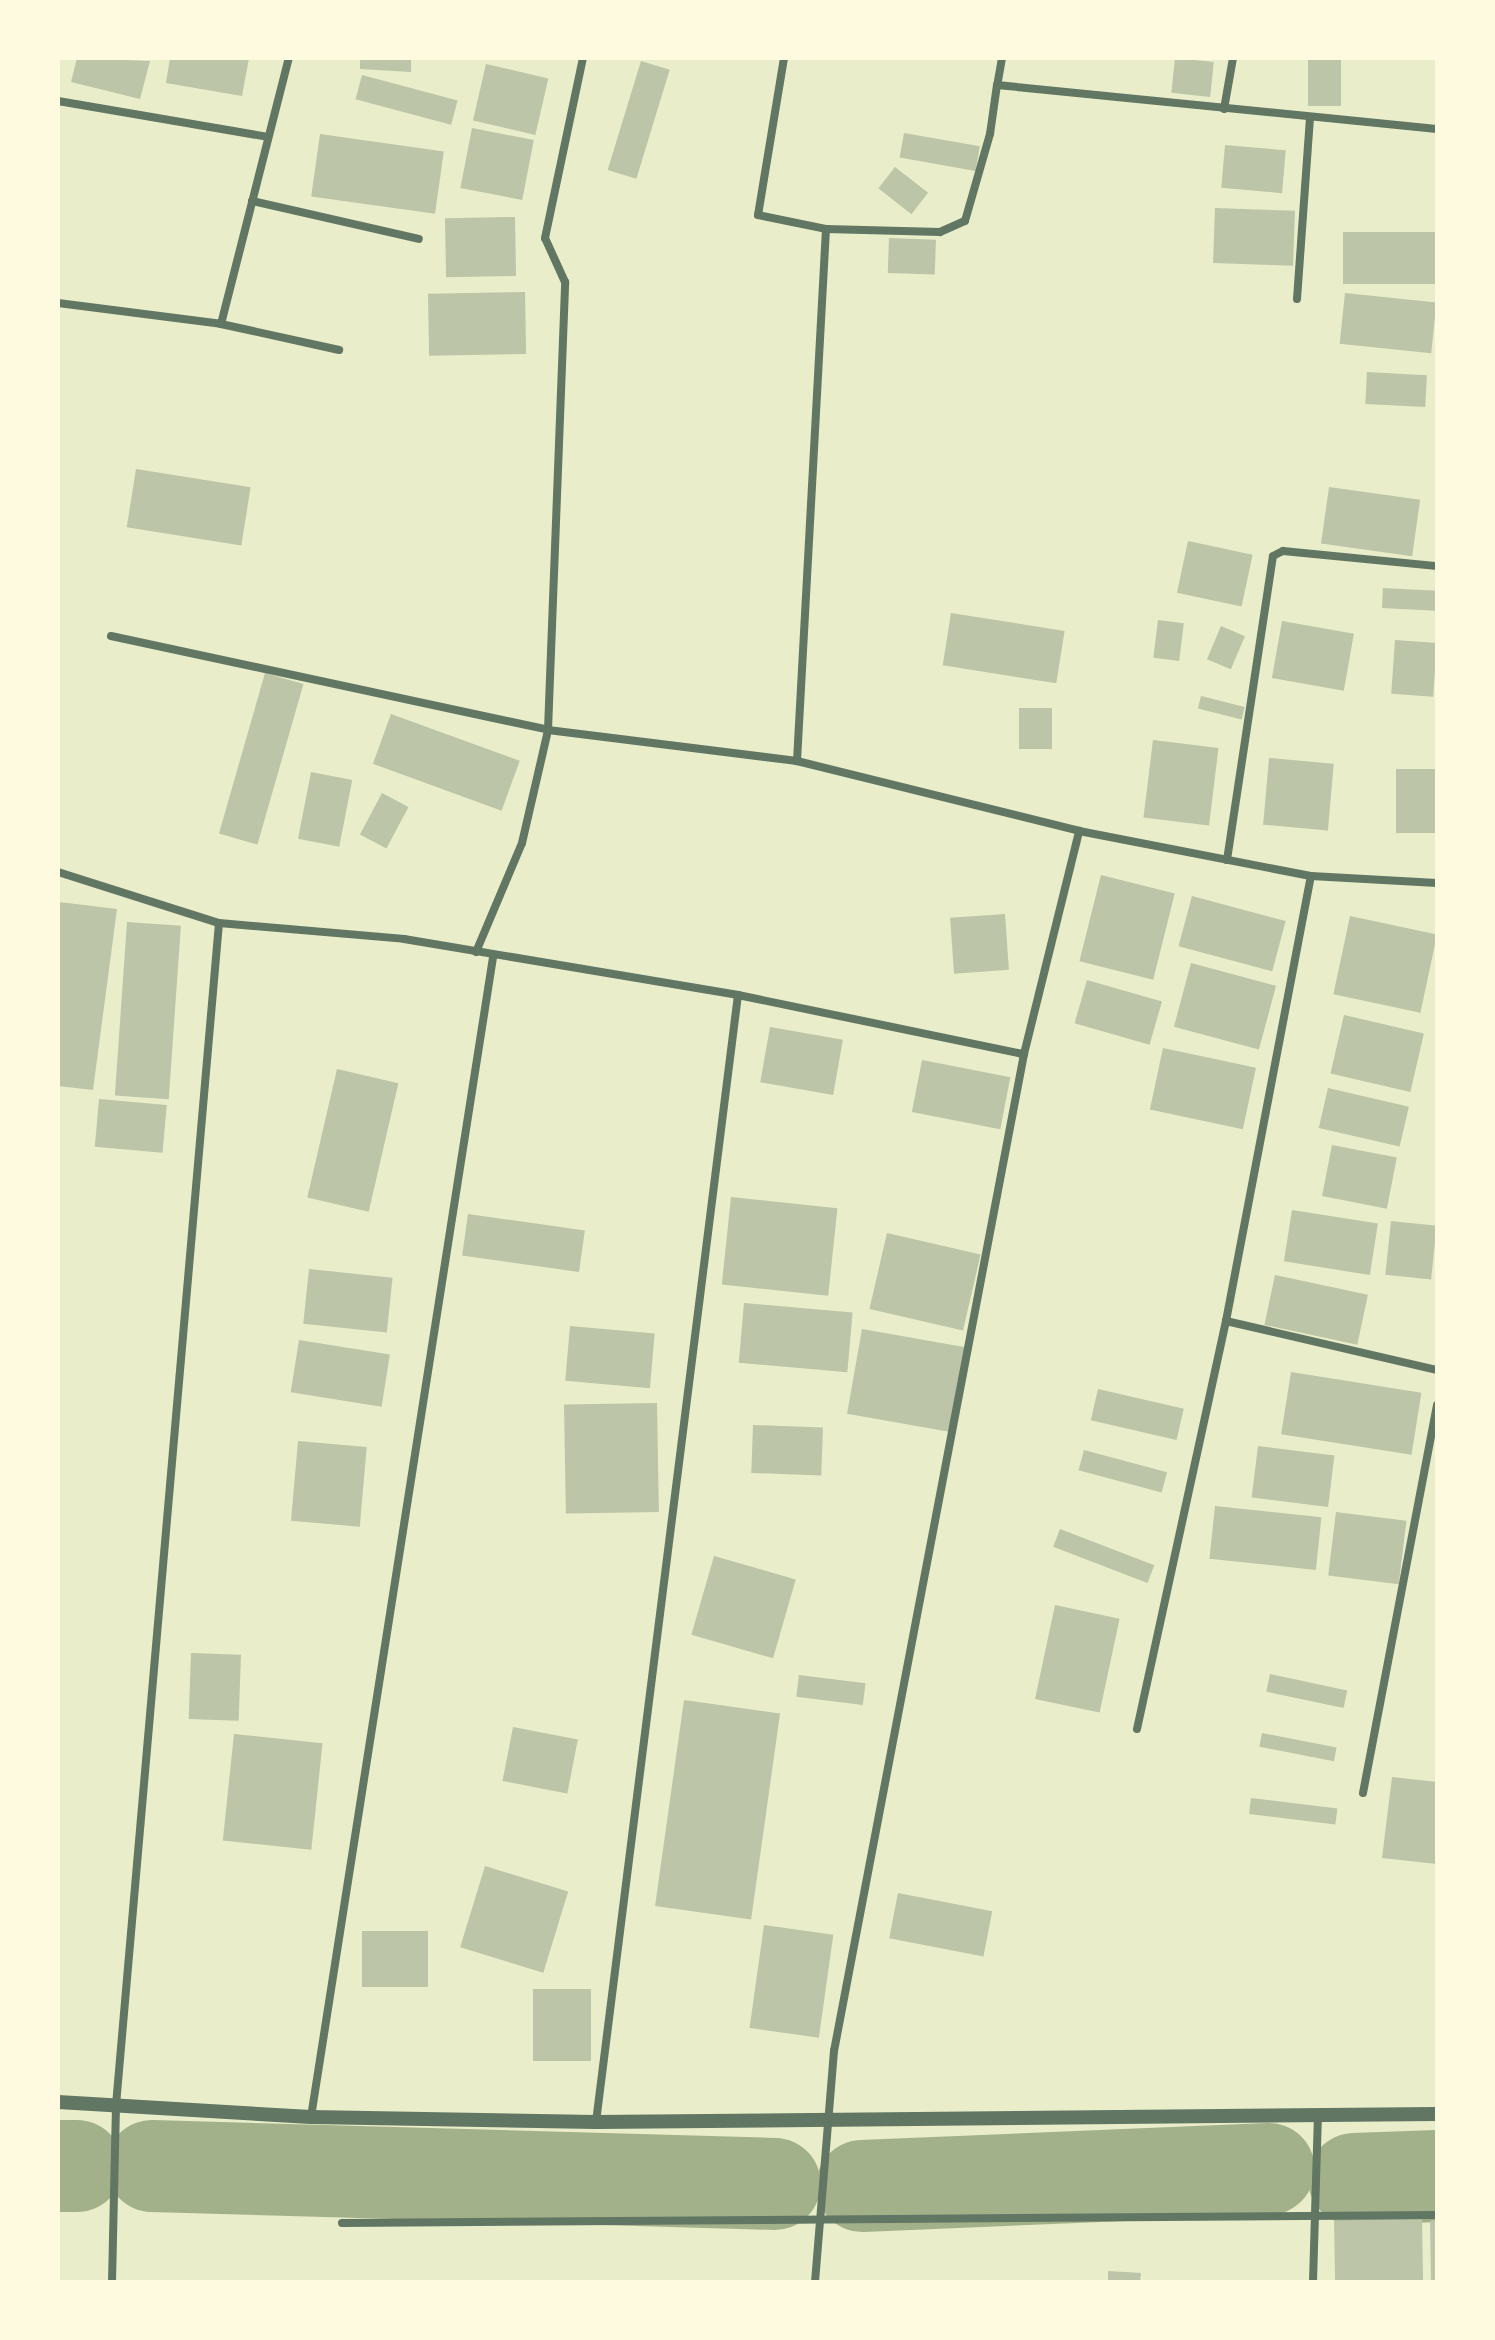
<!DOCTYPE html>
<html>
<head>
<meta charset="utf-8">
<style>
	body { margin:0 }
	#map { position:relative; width:1495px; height:2340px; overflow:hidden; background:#e9edc9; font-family:Raleway,sans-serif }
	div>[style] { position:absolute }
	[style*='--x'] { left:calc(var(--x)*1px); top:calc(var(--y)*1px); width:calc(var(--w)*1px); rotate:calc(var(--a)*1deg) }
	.river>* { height:92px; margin:-46px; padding:0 46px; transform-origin:46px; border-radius:46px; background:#a3b18a }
	.building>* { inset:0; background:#bcc5a7; transform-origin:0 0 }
	.minor>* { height:8px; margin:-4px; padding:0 4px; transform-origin:4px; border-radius:4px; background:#617663 }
	.tertiary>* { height:14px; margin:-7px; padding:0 7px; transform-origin:7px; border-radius:7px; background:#617663 }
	span { translate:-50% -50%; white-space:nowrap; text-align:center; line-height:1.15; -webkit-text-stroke:7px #fefae0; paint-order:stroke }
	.frame { position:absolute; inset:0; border:60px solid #fefae0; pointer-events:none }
</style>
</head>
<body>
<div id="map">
	<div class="river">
		<div style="--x:58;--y:2166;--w:19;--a:0"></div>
		<div style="--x:152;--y:2166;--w:623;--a:1.65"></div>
		<div style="--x:1354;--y:2179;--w:83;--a:-2.1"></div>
		<div style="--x:862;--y:2186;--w:407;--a:-2.4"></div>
	</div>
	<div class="building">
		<div style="clip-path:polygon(77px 58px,150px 61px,140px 99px,71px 82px)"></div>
		<div style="clip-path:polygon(170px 58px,249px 58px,242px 96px,166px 83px)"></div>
		<div style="clip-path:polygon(360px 58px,411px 58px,411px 72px,360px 69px)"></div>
		<div style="left:1175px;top:58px;width:39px;height:35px;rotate:6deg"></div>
		<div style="left:1308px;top:58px;width:33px;height:48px"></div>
		<div style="left:641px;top:61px;width:30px;height:114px;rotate:17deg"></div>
		<div style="left:486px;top:64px;width:64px;height:58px;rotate:13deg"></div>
		<div style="left:362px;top:75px;width:99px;height:25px;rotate:15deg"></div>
		<div style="left:472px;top:128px;width:63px;height:61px;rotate:11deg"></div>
		<div style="left:904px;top:133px;width:77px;height:25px;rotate:10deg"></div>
		<div style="left:320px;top:134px;width:125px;height:63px;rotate:8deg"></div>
		<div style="left:1225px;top:145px;width:61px;height:43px;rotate:5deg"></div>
		<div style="left:895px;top:167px;width:42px;height:27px;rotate:38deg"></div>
		<div style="left:1215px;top:208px;width:80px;height:55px;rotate:2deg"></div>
		<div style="left:515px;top:217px;width:59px;height:70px;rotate:89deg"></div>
		<div style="left:1437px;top:232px;width:52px;height:94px;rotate:90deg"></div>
		<div style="left:889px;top:238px;width:47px;height:35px;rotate:2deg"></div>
		<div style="left:525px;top:292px;width:62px;height:97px;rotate:89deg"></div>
		<div style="left:1345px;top:293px;width:92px;height:51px;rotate:6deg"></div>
		<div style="left:1367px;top:372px;width:60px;height:32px;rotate:3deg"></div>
		<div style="left:136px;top:469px;width:116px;height:59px;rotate:9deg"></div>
		<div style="left:1329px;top:487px;width:92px;height:57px;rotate:8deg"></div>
		<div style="left:1188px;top:541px;width:66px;height:53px;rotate:12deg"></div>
		<div style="left:1383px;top:588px;width:54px;height:20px;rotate:3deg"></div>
		<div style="left:951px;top:613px;width:115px;height:53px;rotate:9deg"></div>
		<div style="left:1158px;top:620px;width:26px;height:38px;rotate:7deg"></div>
		<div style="left:1282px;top:621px;width:73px;height:58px;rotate:10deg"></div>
		<div style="left:1221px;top:626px;width:26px;height:36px;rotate:23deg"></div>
		<div style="left:1395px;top:640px;width:42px;height:54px;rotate:4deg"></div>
		<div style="left:265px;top:673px;width:40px;height:167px;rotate:16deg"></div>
		<div style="left:1201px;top:696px;width:45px;height:13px;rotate:14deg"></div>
		<div style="left:1019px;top:708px;width:33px;height:41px"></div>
		<div style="left:391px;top:714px;width:137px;height:53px;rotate:20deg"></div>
		<div style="left:1153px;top:740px;width:66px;height:78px;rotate:7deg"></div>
		<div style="left:1269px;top:758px;width:65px;height:67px;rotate:5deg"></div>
		<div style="left:1396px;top:769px;width:41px;height:64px"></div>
		<div style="left:311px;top:772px;width:42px;height:68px;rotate:11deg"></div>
		<div style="left:382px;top:793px;width:30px;height:47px;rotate:28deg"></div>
		<div style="left:1101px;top:875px;width:76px;height:89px;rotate:14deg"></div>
		<div style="left:1192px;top:896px;width:97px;height:52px;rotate:15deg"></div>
		<div style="clip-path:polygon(59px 902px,117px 909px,93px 1090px,58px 1086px)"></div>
		<div style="left:1005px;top:914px;width:56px;height:55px;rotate:86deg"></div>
		<div style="left:1350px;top:916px;width:89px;height:80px;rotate:12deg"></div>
		<div style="left:127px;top:922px;width:54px;height:174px;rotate:4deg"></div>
		<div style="left:1191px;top:963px;width:88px;height:66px;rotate:15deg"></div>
		<div style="left:1087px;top:980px;width:78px;height:45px;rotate:16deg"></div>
		<div style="left:1344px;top:1015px;width:82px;height:60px;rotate:13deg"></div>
		<div style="left:770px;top:1027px;width:74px;height:56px;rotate:10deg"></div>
		<div style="left:1163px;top:1048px;width:95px;height:63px;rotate:12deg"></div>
		<div style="left:922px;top:1060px;width:90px;height:53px;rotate:11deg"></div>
		<div style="left:337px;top:1069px;width:63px;height:132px;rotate:13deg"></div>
		<div style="left:1328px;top:1088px;width:83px;height:41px;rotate:13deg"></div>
		<div style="left:99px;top:1099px;width:68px;height:48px;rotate:5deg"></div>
		<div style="left:1332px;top:1145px;width:66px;height:52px;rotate:11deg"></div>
		<div style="left:731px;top:1197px;width:107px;height:88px;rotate:6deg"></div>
		<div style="left:1292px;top:1210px;width:87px;height:52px;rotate:9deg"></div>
		<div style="left:468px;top:1214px;width:118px;height:42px;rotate:8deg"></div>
		<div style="left:1391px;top:1221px;width:46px;height:54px;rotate:6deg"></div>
		<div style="left:887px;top:1233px;width:96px;height:78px;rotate:13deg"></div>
		<div style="left:309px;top:1269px;width:84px;height:55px;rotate:6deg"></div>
		<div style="left:1275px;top:1275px;width:95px;height:51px;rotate:12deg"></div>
		<div style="left:744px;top:1303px;width:109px;height:60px;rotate:5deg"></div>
		<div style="left:570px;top:1326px;width:85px;height:55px;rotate:5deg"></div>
		<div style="left:862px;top:1329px;width:105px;height:86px;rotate:10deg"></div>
		<div style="left:299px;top:1340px;width:92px;height:53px;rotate:9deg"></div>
		<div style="left:1291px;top:1372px;width:132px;height:63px;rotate:9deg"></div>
		<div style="left:1098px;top:1389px;width:88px;height:32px;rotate:13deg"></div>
		<div style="left:657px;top:1403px;width:109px;height:93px;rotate:89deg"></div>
		<div style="left:753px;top:1425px;width:70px;height:48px;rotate:2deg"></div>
		<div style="left:298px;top:1441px;width:69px;height:80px;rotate:5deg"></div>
		<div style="left:1258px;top:1446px;width:77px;height:52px;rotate:7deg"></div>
		<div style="left:1084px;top:1450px;width:86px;height:21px;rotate:15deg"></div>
		<div style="left:1215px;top:1506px;width:107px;height:53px;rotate:6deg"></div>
		<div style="left:1336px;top:1512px;width:71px;height:64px;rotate:7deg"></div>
		<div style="left:1060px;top:1529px;width:101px;height:19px;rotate:21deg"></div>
		<div style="left:714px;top:1556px;width:85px;height:82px;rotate:16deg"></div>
		<div style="left:1055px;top:1605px;width:66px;height:96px;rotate:12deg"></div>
		<div style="left:191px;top:1653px;width:50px;height:66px;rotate:2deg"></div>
		<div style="left:1270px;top:1674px;width:79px;height:18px;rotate:12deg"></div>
		<div style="left:799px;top:1675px;width:67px;height:22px;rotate:7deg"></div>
		<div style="left:684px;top:1700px;width:97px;height:208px;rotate:8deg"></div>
		<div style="left:513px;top:1727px;width:66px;height:55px;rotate:11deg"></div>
		<div style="left:1262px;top:1733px;width:76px;height:14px;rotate:11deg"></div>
		<div style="left:234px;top:1734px;width:89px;height:107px;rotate:6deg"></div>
		<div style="clip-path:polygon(1392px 1777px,1437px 1782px,1437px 1864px,1382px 1858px)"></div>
		<div style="left:1251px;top:1798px;width:87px;height:16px;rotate:7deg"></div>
		<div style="left:485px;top:1866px;width:87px;height:85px;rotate:17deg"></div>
		<div style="left:898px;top:1893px;width:96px;height:46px;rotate:11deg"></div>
		<div style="left:764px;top:1925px;width:70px;height:104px;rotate:8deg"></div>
		<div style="left:362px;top:1931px;width:66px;height:56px"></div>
		<div style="left:533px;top:1989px;width:58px;height:72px"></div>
		<div style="left:1422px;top:2219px;width:63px;height:88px;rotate:89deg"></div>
		<div style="clip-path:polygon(1437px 2220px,1437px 2282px,1431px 2282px,1430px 2221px)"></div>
		<div style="clip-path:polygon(1108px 2271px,1141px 2273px,1140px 2282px,1108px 2282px)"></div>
	</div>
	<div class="minor">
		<div style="--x:784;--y:58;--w:159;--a:99.4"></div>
		<div style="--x:758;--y:215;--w:69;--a:11.6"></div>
		<div style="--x:826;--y:229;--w:533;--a:93.12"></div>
		<div style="--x:1002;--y:58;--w:27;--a:100"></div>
		<div style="--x:997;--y:85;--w:442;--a:5.7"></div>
		<div style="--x:58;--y:101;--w:213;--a:9.7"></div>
		<div style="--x:1224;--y:109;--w:52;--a:-80"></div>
		<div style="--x:252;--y:201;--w:171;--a:12.8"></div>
		<div style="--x:826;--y:229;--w:114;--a:1.5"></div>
		<div style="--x:940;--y:232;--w:27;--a:-24"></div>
		<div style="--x:965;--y:221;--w:91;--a:-74"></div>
		<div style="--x:990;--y:134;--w:49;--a:-81.9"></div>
		<div style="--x:1297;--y:299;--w:181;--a:-85.9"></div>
		<div style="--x:58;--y:303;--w:164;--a:7.3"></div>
		<div style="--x:221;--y:324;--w:121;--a:12.4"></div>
		<div style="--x:221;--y:324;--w:275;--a:-75.7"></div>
		<div style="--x:111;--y:636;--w:447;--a:12.1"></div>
		<div style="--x:548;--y:730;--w:448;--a:-87.8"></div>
		<div style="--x:565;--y:282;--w:48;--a:-114.4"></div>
		<div style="--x:545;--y:238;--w:184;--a:-78.1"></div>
		<div style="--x:1227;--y:860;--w:307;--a:-81.4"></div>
		<div style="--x:1273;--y:556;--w:11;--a:-27"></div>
		<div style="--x:1283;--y:551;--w:155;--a:5.6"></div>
		<div style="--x:58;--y:872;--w:169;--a:17.6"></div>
		<div style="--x:219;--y:923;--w:186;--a:4.9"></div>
		<div style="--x:404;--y:939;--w:339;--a:9.5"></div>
		<div style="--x:738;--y:995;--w:292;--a:11.7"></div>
		<div style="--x:476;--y:952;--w:118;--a:-67.1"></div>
		<div style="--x:522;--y:843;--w:116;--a:-77"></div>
		<div style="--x:548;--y:730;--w:251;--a:7.1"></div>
		<div style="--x:797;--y:761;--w:291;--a:13.9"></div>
		<div style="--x:1079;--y:831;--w:236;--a:11"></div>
		<div style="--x:1311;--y:876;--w:126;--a:3.2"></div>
		<div style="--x:1226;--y:1321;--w:217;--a:13.1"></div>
		<div style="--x:1137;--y:1729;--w:418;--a:-77.7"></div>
		<div style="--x:1226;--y:1321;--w:453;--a:-79.2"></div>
		<div style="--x:1363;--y:1793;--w:395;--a:-79.2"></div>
		<div style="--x:311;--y:2117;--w:1174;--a:-81.08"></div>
		<div style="--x:596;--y:2122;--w:1136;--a:-82.82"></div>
		<div style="--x:342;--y:2223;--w:1095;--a:-0.42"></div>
		<div style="--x:112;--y:2282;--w:177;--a:-88.7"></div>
		<div style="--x:116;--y:2105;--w:1186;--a:-85.02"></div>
		<div style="--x:815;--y:2282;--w:232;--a:-85.3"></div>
		<div style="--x:834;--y:2051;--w:1015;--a:-79.21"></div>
		<div style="--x:1024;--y:1054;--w:230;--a:-76.1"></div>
		<div style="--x:1313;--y:2282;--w:166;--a:-88.3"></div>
	</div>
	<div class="tertiary">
		<div style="--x:58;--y:2102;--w:253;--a:3.4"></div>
		<div style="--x:311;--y:2117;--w:285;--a:1"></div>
		<div style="--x:596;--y:2122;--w:841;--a:-0.55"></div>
	</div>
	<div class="frame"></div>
</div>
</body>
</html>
